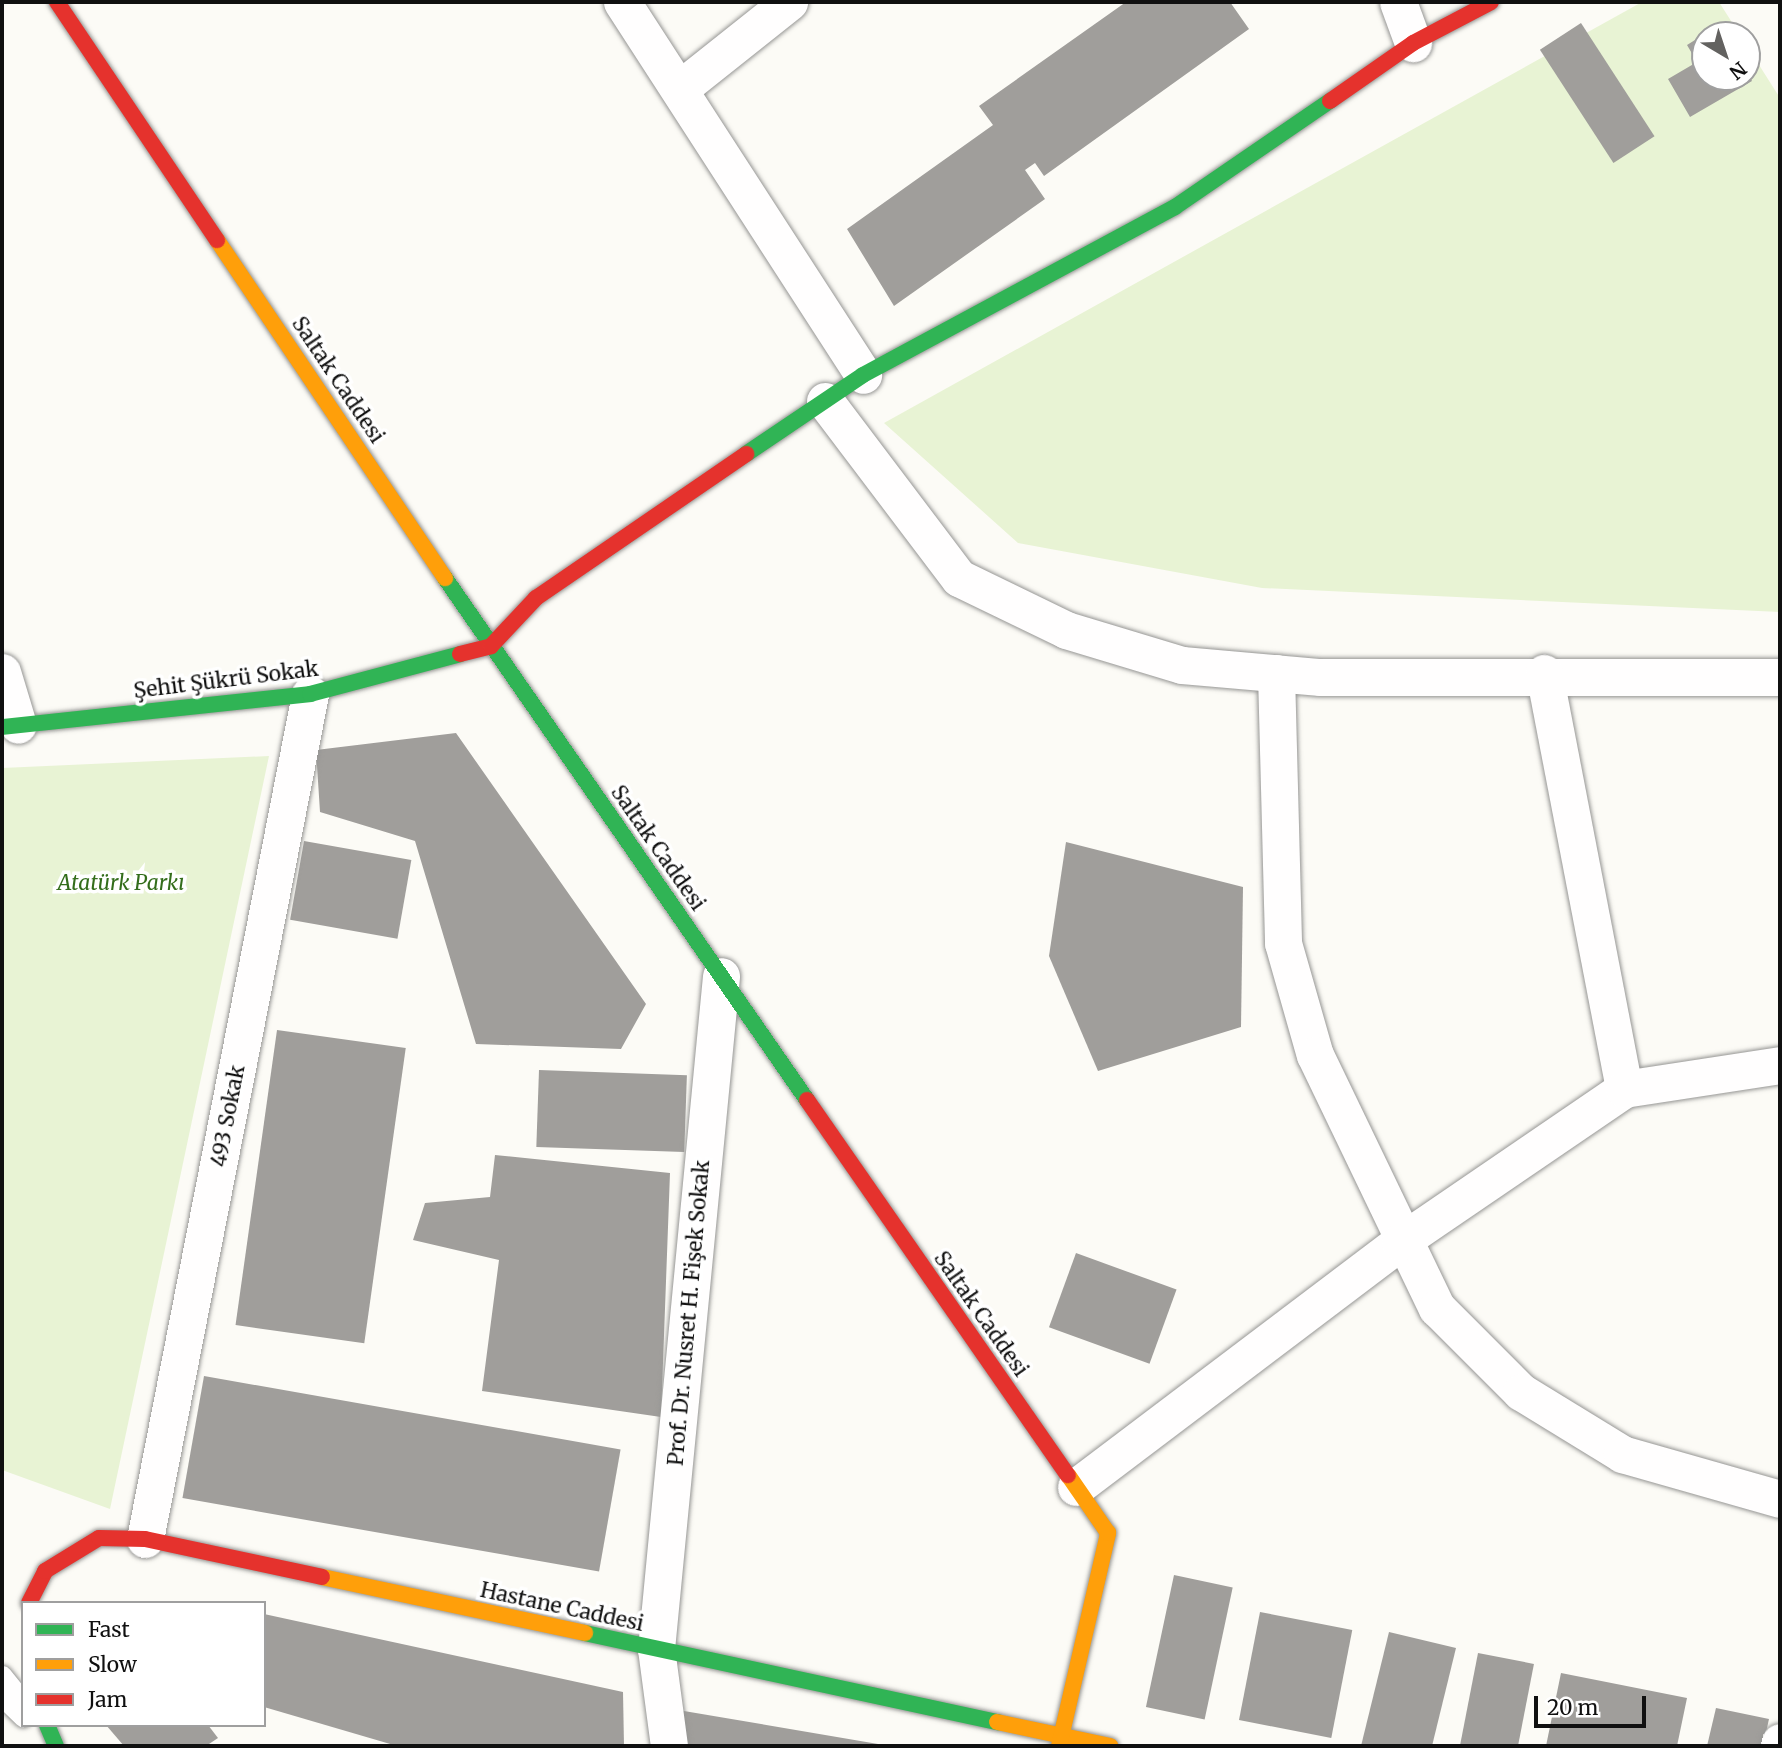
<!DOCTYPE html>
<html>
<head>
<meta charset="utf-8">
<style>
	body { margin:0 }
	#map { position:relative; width:1782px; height:1748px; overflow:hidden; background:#fcfbf6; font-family:Merriweather,serif }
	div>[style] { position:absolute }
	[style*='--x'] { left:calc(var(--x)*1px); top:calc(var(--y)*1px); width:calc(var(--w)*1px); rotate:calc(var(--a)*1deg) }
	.green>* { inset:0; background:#e8f3d4 }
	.building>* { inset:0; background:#a09e9b; transform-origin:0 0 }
	.roads { filter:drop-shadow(0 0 2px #969694) drop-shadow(0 0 2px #969694) }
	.lane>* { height:19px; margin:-9.5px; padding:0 9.5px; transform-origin:9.5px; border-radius:9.5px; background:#fffefe }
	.street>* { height:37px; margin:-18.5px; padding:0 18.5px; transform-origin:18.5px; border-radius:18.5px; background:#fffefe }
	.fast>* { height:16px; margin:-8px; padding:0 8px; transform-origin:8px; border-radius:8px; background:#30b455 }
	.slow>* { height:16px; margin:-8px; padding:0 8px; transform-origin:8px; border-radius:8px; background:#ff9f0a }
	.jam>* { height:16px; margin:-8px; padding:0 8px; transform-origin:8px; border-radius:8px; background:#e5322d }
	span { translate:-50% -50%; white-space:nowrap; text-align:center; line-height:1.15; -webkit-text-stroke:7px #fff; paint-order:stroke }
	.street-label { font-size:21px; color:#101010 }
	.park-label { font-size:21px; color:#336d1b; font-style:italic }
	.frame { position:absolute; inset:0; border:4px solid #101010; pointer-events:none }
	.legend { position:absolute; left:21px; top:1601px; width:245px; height:126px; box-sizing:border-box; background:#fff; border:2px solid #9f9f9f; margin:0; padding:9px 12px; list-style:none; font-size:21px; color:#101010 }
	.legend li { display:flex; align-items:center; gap:14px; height:35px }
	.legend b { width:35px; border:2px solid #9f9f9f }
	.north { position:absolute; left:1691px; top:21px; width:70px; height:70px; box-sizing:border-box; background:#fff; border:2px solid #9f9f9f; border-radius:50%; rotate:141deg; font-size:19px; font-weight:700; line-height:28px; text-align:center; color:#101010 }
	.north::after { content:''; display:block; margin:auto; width:24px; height:32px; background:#636260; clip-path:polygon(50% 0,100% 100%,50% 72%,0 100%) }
	.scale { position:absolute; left:1534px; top:1696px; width:112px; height:32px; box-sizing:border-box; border:4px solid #101010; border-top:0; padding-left:9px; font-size:21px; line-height:24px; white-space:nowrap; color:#101010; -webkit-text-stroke:5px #fff; paint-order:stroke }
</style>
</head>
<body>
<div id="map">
	<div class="green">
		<div style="clip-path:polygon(1642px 2px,1719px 2px,1740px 35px,1705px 35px,1705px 77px,1747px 77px,1747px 46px,1780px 98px,1780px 612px,1262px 588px,1018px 543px,884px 423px)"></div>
		<div style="clip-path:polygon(269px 756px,110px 1509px,2px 1470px,2px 768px)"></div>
	</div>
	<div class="building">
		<div style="clip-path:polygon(1126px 2px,1230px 2px,1249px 29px,1044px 176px,1035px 163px,1025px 170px,1045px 199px,894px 306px,847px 229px,993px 125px,979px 106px)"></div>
		<div style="left:1581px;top:23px;width:135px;height:49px;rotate:57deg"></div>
		<div style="clip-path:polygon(1719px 25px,1725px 35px,1705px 35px,1705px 77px,1747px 72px,1752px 81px,1690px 117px,1668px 79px,1697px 62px,1687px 45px)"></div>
		<div style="clip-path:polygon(456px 733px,646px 1004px,621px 1049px,476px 1044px,415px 841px,320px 812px,316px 750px)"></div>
		<div style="left:304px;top:841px;width:109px;height:80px;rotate:10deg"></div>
		<div style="clip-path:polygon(1066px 842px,1243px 887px,1241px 1027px,1098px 1071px,1049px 956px)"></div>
		<div style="left:277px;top:1030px;width:130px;height:298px;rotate:8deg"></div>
		<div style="left:539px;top:1070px;width:148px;height:77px;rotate:2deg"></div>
		<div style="clip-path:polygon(495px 1155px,670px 1173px,661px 1417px,482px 1391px,499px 1260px,413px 1240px,425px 1203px,490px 1197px)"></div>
		<div style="left:1076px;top:1253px;width:107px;height:79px;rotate:20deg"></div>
		<div style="left:204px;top:1376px;width:423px;height:124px;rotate:10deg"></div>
		<div style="left:1174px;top:1575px;width:60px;height:135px;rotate:12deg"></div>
		<div style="left:1260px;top:1612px;width:94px;height:110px;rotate:11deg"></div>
		<div style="clip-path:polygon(264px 1614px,623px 1692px,624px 1746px,397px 1746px,264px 1707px)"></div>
		<div style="clip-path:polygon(1389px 1632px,1456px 1648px,1432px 1746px,1361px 1746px)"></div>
		<div style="left:1478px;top:1653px;width:57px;height:95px;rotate:11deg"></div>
		<div style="clip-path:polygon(1561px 1673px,1687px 1698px,1677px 1746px,1546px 1746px)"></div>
		<div style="clip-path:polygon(1716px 1708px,1769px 1719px,1763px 1746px,1707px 1746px)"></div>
		<div style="clip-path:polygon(678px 1710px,878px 1744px,878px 1746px,682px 1746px)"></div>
		<div style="clip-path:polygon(106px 1725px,208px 1725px,218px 1738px,206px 1746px,124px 1746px)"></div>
	</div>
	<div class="roads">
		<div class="lane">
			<div style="--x:2;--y:1675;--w:33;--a:51"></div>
			<div style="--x:2;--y:1697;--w:29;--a:44"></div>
		</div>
		<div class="street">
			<div style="--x:622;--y:2;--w:444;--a:57.1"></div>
			<div style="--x:1398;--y:2;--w:44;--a:69.9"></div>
			<div style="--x:682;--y:87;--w:137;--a:-38.5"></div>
			<div style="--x:825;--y:401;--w:222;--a:52.9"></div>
			<div style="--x:959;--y:578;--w:119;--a:25.9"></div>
			<div style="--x:1066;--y:630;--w:121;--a:16.8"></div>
			<div style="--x:1182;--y:665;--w:139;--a:5"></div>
			<div style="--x:1320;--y:677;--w:460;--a:0"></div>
			<div style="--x:2;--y:672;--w:55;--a:73.2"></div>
			<div style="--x:1276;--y:673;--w:270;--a:88.5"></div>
			<div style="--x:1283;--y:943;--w:116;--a:74.1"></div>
			<div style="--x:1315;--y:1055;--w:281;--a:64.3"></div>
			<div style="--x:1437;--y:1308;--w:119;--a:45"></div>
			<div style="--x:1521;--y:1392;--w:119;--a:31.5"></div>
			<div style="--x:1622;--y:1454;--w:164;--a:15.9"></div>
			<div style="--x:1544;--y:673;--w:424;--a:79.1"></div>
			<div style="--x:1076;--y:1487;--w:406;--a:-37.1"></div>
			<div style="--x:1400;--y:1242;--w:271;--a:-34.3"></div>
			<div style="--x:1624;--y:1089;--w:158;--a:-8.7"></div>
			<div style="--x:145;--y:1539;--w:861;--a:-78.95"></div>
			<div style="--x:669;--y:1746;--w:98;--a:-97.6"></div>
			<div style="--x:656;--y:1649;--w:676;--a:-84.48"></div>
			<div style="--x:1779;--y:1746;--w:4;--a:-76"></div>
		</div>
		<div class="fast">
			<div style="--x:746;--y:454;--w:141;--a:-34"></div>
			<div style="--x:863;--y:375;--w:354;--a:-28.3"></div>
			<div style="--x:1175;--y:207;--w:188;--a:-34.4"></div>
			<div style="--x:445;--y:578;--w:635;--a:55.26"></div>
			<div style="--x:2;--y:727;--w:310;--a:-6.1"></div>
			<div style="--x:310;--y:694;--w:155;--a:-14.9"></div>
			<div style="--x:585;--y:1633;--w:422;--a:12.2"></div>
			<div style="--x:47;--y:1725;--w:23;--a:67"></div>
		</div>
		<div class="slow">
			<div style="--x:217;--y:240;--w:408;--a:56"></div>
			<div style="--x:322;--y:1577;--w:269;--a:12"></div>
			<div style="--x:997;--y:1722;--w:116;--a:12"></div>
			<div style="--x:1059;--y:1746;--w:219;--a:-77"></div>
			<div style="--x:1108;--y:1533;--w:70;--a:-124.6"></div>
		</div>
		<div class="jam">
			<div style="--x:57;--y:2;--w:287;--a:56.1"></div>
			<div style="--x:1330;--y:101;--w:101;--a:-34.9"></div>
			<div style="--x:1413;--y:43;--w:88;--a:-27.7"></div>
			<div style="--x:460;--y:654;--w:32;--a:-14"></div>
			<div style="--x:491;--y:646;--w:66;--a:-46.8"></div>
			<div style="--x:536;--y:598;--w:255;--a:-34.4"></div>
			<div style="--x:807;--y:1100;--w:457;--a:55.2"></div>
			<div style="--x:29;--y:1603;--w:36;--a:-63"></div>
			<div style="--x:45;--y:1571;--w:63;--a:-31.4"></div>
			<div style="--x:99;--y:1538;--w:46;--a:1.2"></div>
			<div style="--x:145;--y:1539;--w:181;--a:12.1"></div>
		</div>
	</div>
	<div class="street-label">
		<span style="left:338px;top:380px;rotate:56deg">Saltak Caddesi</span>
		<span style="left:226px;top:680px;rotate:-7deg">Şehit Şükrü Sokak</span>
		<span style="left:658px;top:848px;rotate:55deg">Saltak Caddesi</span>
		<span style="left:228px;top:1116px;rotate:-79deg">493 Sokak</span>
		<span style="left:689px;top:1313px;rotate:-85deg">Prof. Dr. Nusret H. Fişek Sokak</span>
		<span style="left:981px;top:1314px;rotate:55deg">Saltak Caddesi</span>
		<span style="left:562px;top:1607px;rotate:12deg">Hastane Caddesi</span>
	</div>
	<div class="park-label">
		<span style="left:121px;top:883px">Atatürk Parkı</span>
	</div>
	<div class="frame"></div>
	<ul class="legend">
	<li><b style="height:9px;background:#30b455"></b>Fast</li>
	<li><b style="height:9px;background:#ff9f0a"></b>Slow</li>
	<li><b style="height:9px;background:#e5322d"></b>Jam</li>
	</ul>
	<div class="north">N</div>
	<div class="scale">20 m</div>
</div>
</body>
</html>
